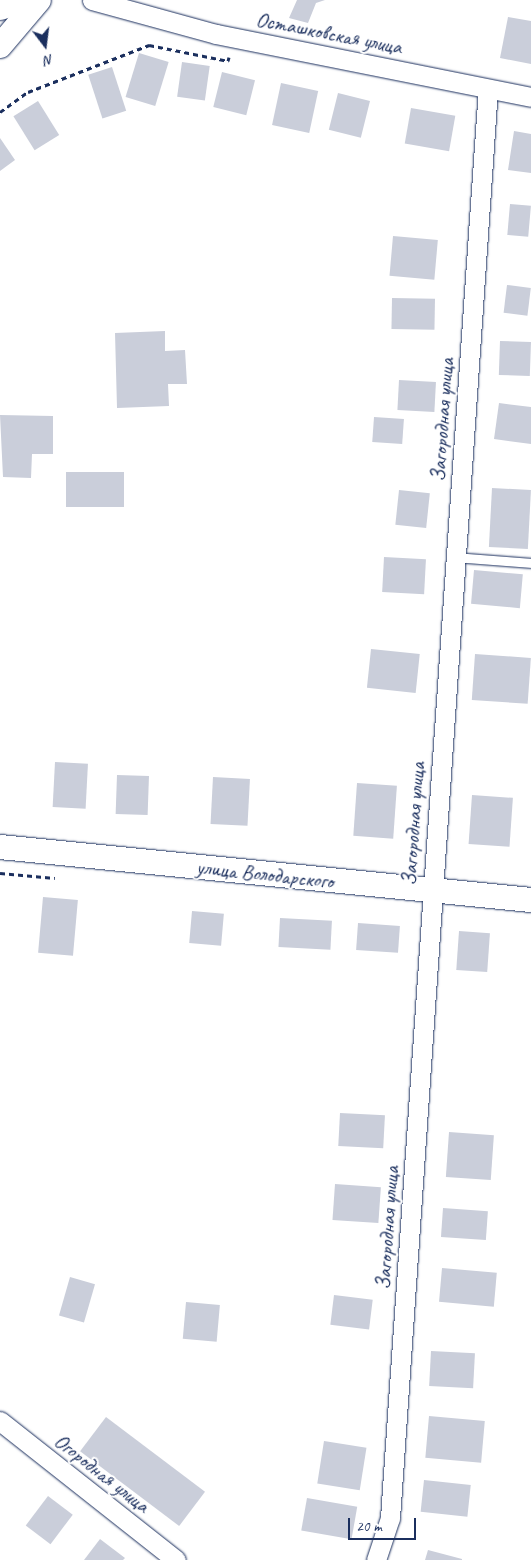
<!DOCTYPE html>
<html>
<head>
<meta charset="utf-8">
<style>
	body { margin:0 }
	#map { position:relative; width:531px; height:1560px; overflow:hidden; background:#fff; font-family:Caveat,sans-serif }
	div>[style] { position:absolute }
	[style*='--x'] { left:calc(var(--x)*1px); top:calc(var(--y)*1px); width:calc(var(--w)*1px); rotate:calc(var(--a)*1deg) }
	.building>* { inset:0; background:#caceda; transform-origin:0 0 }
	.path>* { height:3px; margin-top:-1.5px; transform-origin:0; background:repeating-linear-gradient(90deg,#1b2f5e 0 5px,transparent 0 9px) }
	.roads { filter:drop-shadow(0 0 1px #1b2f5e) drop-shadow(0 0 1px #1b2f5e) }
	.service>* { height:9px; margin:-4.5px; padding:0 4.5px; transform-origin:4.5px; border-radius:4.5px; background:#fff }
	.minor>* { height:19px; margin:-9.5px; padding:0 9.5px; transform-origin:9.5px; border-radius:9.5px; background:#fff }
	.tertiary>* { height:24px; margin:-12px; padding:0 12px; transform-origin:12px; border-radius:12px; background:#fff }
	.primary>* { height:28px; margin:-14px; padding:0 14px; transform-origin:14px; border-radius:14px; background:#fff }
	span { translate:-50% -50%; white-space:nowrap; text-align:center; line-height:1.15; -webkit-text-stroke:4px #fff; paint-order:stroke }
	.street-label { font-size:21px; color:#1b2f5e }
	.north { position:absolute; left:20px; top:20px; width:50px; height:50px; -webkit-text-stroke:4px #fff; paint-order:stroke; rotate:165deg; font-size:14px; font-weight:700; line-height:20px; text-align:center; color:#1b2f5e }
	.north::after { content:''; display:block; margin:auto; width:18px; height:22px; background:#1b2f5e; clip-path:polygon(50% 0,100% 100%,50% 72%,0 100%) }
	.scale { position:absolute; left:348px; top:1518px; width:68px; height:22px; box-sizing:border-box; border:2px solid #1b2f5e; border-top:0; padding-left:6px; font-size:15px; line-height:18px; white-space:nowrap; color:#1b2f5e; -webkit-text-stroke:4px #fff; paint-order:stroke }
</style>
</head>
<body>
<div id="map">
	<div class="building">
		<div style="clip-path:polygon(297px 0,325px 0,316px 3px,308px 23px,289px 18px)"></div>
		<div style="clip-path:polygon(508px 17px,531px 21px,531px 64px,500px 58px)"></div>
		<div style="left:139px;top:53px;width:31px;height:46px;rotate:17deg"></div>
		<div style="left:182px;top:62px;width:28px;height:35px;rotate:8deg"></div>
		<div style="left:112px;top:67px;width:46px;height:25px;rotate:72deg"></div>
		<div style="left:222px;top:72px;width:34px;height:36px;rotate:14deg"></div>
		<div style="left:281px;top:83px;width:38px;height:43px;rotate:12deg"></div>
		<div style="left:338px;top:93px;width:33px;height:38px;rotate:14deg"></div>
		<div style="left:38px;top:101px;width:40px;height:29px;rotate:58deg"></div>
		<div style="left:411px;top:108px;width:45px;height:36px;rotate:10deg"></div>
		<div style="clip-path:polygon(514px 131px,531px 134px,531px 173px,508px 170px)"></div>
		<div style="clip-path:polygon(0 138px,15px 160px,0 171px)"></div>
		<div style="left:510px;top:204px;width:21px;height:31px;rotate:5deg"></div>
		<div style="left:393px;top:236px;width:45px;height:40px;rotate:5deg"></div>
		<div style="left:507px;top:285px;width:24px;height:28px;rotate:7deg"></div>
		<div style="left:392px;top:298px;width:43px;height:31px;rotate:1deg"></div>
		<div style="clip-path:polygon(165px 331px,165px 351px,185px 350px,187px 384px,168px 384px,169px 406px,117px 408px,115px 333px)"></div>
		<div style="left:500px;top:341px;width:31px;height:34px;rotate:2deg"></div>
		<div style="left:399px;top:380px;width:37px;height:30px;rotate:3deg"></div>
		<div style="clip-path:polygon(499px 403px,531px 407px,531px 444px,494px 439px)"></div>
		<div style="clip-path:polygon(0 415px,53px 416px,53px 454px,32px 454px,31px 478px,3px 477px)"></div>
		<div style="left:374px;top:417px;width:30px;height:25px;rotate:4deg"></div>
		<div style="left:66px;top:472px;width:58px;height:35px"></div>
		<div style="left:492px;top:488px;width:39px;height:59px;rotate:3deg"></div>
		<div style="left:399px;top:490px;width:31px;height:35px;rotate:6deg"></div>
		<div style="left:384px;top:557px;width:42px;height:35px;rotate:3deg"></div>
		<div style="left:474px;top:570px;width:49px;height:34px;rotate:5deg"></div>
		<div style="left:371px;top:649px;width:49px;height:39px;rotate:6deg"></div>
		<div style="left:475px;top:654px;width:56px;height:46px;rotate:4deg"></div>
		<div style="left:55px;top:762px;width:33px;height:45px;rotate:3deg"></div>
		<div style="left:117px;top:775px;width:32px;height:39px;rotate:2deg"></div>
		<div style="left:213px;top:777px;width:37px;height:47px;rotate:3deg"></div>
		<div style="left:357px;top:783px;width:40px;height:53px;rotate:4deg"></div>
		<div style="left:472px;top:795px;width:41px;height:49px;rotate:4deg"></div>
		<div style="left:43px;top:897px;width:35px;height:56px;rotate:5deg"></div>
		<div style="left:192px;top:911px;width:32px;height:32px;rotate:5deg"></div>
		<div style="left:280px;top:918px;width:52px;height:29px;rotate:3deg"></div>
		<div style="left:358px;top:923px;width:42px;height:27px;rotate:4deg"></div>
		<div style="left:459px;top:931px;width:31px;height:39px;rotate:4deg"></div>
		<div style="left:340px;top:1113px;width:45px;height:33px;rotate:3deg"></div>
		<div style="left:449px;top:1132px;width:45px;height:45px;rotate:4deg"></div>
		<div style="left:335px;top:1184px;width:46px;height:36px;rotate:4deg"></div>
		<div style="left:443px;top:1208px;width:45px;height:29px;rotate:4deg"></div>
		<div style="left:442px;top:1268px;width:55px;height:34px;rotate:5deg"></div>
		<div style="left:70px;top:1277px;width:26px;height:40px;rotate:16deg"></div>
		<div style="left:334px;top:1295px;width:39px;height:30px;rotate:7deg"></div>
		<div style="left:186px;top:1302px;width:34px;height:37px;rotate:5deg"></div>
		<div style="left:431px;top:1351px;width:44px;height:35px;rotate:3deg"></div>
		<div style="left:429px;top:1416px;width:56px;height:42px;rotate:5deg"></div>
		<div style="left:106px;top:1417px;width:124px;height:43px;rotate:37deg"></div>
		<div style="left:324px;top:1441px;width:43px;height:43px;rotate:9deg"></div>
		<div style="left:424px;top:1480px;width:47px;height:32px;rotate:6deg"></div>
		<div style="left:48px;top:1496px;width:31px;height:37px;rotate:37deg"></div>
		<div style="left:307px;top:1498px;width:51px;height:33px;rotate:10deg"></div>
		<div style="clip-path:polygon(100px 1539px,125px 1558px,123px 1560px,84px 1560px)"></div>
		<div style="clip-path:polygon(428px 1550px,462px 1559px,462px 1560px,425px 1560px)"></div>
	</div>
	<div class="path">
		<div style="--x:0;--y:112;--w:34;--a:-36"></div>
		<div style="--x:28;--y:92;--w:130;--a:-21.2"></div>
		<div style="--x:149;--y:45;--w:81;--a:11.4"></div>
		<div style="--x:228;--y:61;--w:4;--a:-76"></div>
		<div style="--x:0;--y:873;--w:55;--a:5.2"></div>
	</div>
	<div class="roads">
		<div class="service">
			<div style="--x:455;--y:557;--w:76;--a:4.5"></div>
		</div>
		<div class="minor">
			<div style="--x:92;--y:0;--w:129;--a:15.3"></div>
			<div style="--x:216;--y:34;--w:321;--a:11.3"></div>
			<div style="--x:0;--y:1421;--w:224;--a:38.3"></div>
			<div style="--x:376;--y:1560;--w:44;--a:-71.6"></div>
			<div style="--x:390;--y:1518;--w:1432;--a:-86.08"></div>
		</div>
		<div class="tertiary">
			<div style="--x:0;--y:46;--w:60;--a:-49.7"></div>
			<div style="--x:0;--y:847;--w:534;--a:5.7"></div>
		</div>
		<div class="primary">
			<div style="--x:0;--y:6;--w:18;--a:-19"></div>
		</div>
	</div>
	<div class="street-label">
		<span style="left:329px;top:33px;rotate:11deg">Осташковская улица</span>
		<span style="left:442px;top:420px;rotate:-86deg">Загородная улица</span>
		<span style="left:413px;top:824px;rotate:-86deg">Загородная улица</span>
		<span style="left:265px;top:874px;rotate:6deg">улица Володарского</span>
		<span style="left:387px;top:1228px;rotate:-86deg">Загородная улица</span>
		<span style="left:102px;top:1473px;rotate:38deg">Огородная улица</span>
	</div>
	<div class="north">N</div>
	<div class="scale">20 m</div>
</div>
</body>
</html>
